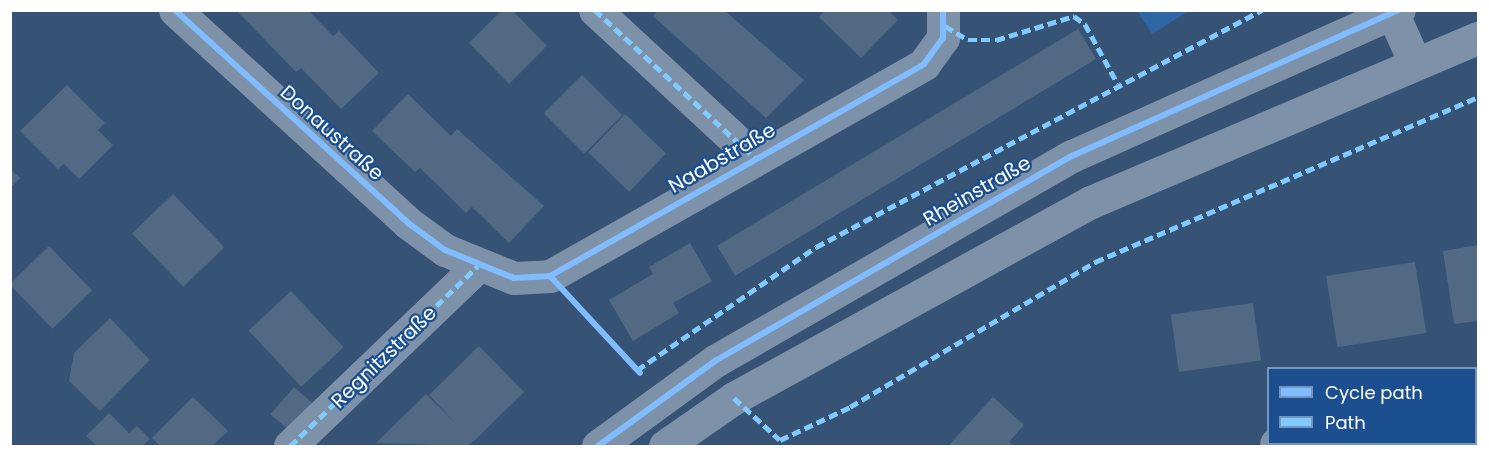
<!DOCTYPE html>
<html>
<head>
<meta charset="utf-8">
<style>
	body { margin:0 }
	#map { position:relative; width:1489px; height:457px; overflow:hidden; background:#365274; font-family:Poppins,sans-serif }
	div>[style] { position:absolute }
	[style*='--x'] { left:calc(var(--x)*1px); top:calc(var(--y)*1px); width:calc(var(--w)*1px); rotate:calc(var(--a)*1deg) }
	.green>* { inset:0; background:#2f66a5 }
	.building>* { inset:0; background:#526984; transform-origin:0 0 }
	.minor>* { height:33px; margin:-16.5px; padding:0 16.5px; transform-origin:16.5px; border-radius:16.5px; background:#7d92a8 }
	.tertiary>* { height:33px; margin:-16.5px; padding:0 16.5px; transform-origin:16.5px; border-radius:16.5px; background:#7d92a8 }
	.quiet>* { height:4.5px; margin-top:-2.25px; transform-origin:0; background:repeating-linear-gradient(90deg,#80caff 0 9px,transparent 0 13.5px) }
	.cycleway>* { height:6px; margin:-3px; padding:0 3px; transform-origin:3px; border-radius:3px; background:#80bcff }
	span { translate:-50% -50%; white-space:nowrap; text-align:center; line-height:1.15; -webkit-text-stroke:4.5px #1b4f8f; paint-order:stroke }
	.street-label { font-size:20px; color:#fff }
	.frame { position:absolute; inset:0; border:12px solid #fff; pointer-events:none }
	.legend { position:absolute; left:1267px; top:367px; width:210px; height:78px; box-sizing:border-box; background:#1b4f8f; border:2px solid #7695bc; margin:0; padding:8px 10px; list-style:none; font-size:18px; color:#fff }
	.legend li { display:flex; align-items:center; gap:12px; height:30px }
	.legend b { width:30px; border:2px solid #7695bc }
</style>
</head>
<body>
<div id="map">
	<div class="green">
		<div style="clip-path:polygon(1137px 11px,1189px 11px,1152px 34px)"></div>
	</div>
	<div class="building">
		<div style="clip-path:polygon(236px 10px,308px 10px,333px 36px,339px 31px,379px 73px,341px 109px,301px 68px,296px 72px)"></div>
		<div style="clip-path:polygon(502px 10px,512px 10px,547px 46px,509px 84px,469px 43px)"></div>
		<div style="clip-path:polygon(658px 10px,724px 10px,804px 80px,766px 118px,653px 16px)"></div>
		<div style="clip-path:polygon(826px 10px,888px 10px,898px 20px,861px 58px,819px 17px)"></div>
		<div style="left:1078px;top:29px;width:35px;height:421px;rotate:59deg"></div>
		<div style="left:582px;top:75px;width:57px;height:54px;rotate:45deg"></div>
		<div style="clip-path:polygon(67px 85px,105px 123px,98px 130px,113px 145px,79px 179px,64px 164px,58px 169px,20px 131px)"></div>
		<div style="clip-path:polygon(408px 94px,451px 136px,457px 129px,544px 206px,509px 243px,472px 207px,466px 213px,420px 168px,415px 172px,372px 131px)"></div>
		<div style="left:625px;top:114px;width:57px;height:53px;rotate:44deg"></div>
		<div style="clip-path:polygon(10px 169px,20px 178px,10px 188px)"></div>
		<div style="left:173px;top:194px;width:74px;height:57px;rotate:46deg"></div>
		<div style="clip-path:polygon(690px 243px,712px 281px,673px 303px,679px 313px,633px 341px,609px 300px,653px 274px,649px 267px)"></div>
		<div style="clip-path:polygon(1478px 245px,1478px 321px,1454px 324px,1443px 251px)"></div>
		<div style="left:49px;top:246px;width:62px;height:55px;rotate:46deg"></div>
		<div style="left:1415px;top:262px;width:72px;height:90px;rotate:81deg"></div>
		<div style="left:291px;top:291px;width:77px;height:58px;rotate:47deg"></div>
		<div style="left:1253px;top:303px;width:58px;height:83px;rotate:82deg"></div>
		<div style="clip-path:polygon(110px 318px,150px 360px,100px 411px,69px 381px,74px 353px)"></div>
		<div style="clip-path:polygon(479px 346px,524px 392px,474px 441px,466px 446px,376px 443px,426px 394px,459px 427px,429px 395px)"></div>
		<div style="left:294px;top:387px;width:30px;height:36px;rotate:41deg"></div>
		<div style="clip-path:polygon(1476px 390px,1478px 390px,1477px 433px,1476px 423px)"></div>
		<div style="clip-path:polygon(193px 397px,228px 431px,212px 446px,160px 446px,152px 438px)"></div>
		<div style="clip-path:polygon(993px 397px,1024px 425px,1009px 442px,1014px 446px,948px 446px)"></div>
		<div style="clip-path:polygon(109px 413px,129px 433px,137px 426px,150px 439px,142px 446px,97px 446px,86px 436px)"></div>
		<div style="clip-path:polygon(1345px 444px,1369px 444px,1369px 445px,1346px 446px)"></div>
	</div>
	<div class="minor">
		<div style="--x:175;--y:10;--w:316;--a:42.4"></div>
		<div style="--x:408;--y:223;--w:46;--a:36.1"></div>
		<div style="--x:445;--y:250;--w:74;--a:22.1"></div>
		<div style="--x:514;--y:278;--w:36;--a:-3"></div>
		<div style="--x:550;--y:276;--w:430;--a:-29.5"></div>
		<div style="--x:924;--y:64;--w:32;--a:-54"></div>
		<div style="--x:943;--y:38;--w:28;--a:-90"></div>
		<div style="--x:595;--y:10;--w:218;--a:42.8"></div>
		<div style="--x:1391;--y:10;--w:56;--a:65.7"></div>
		<div style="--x:1276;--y:444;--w:2;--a:90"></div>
		<div style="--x:290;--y:446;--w:260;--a:-43.8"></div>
	</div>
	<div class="tertiary">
		<div style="--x:598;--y:446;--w:145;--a:-36"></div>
		<div style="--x:715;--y:361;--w:412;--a:-29.9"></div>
		<div style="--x:1072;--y:156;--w:358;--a:-24.1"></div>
		<div style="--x:665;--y:446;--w:84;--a:-34.8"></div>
		<div style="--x:734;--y:398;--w:407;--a:-28.8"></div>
		<div style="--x:1091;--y:202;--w:420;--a:-23"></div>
	</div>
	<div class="quiet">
		<div style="--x:595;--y:10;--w:218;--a:42.8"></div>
		<div style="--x:945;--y:26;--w:27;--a:31"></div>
		<div style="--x:968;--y:40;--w:28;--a:0"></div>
		<div style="--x:996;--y:40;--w:82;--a:-17.1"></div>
		<div style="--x:1074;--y:16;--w:14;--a:36"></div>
		<div style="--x:1085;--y:24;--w:68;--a:61.2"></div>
		<div style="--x:637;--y:370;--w:217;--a:-34.5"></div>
		<div style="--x:816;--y:247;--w:505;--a:-27.99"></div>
		<div style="--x:734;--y:398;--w:62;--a:42.4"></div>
		<div style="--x:780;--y:440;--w:77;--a:-25.2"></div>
		<div style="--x:850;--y:407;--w:285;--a:-30.6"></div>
		<div style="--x:1095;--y:262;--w:417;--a:-23.3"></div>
		<div style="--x:290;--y:446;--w:260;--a:-43.8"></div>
	</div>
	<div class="cycleway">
		<div style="--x:175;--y:10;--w:316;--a:42.4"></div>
		<div style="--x:408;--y:223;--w:46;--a:36.1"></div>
		<div style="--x:445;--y:250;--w:74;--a:22.1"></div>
		<div style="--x:514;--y:278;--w:36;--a:-3"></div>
		<div style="--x:550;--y:276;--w:430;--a:-29.5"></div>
		<div style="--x:924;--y:64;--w:32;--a:-54"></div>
		<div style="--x:943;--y:38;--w:28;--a:-90"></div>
		<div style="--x:550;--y:276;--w:132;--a:47.1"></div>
		<div style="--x:598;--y:446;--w:145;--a:-36"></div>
		<div style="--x:715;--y:361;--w:412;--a:-29.9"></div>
		<div style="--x:1072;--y:156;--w:358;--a:-24.1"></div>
	</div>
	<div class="street-label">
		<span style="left:332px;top:133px;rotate:42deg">Donaustraße</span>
		<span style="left:722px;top:158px;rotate:-30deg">Naabstraße</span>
		<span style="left:977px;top:191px;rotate:-30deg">Rheinstraße</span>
		<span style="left:384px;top:357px;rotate:-44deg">Regnitzstraße</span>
	</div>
	<div class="frame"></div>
	<ul class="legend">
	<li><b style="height:8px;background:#80bcff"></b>Cycle path</li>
	<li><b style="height:8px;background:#80caff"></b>Path</li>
	</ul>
</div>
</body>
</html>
